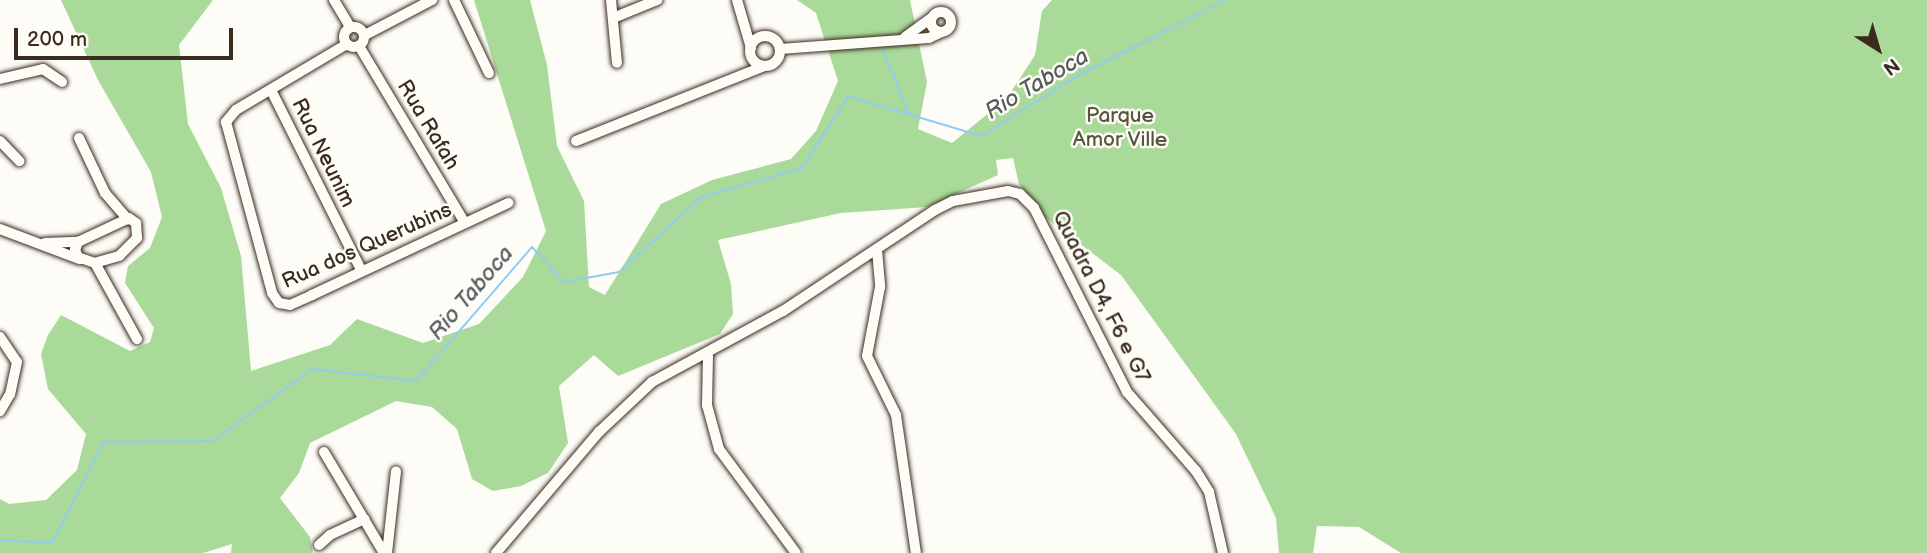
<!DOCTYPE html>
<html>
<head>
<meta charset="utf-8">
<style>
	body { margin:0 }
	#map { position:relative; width:1927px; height:553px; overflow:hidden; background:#fdfcf7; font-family:"Balsamiq Sans",sans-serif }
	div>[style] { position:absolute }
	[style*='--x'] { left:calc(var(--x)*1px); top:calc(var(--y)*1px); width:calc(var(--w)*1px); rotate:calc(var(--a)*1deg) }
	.green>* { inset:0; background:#aada9a }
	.stream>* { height:2px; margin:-1px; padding:0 1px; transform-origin:1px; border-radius:1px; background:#92ccf2 }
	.roads { filter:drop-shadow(0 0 2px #3b2a1e) drop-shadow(0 0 2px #3b2a1e) }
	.minor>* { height:10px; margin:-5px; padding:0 5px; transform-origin:5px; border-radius:5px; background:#fdfcf7 }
	.minor>.ring { margin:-5px; padding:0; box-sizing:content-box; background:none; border:10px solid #fdfcf7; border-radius:50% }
	span { translate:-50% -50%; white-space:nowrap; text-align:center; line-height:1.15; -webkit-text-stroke:5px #fdfcf7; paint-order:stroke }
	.park-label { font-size:21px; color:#57563d }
	.street-label { font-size:21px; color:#3b2a1e }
	.water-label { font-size:23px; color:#555b5e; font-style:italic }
	.north { position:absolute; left:1843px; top:14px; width:70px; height:70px; -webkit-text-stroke:5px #fdfcf7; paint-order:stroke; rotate:143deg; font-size:19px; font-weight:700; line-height:28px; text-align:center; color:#3b2a1e }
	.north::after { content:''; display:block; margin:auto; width:24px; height:32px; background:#3b2a1e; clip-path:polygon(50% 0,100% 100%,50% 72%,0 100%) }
	.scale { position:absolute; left:14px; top:28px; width:219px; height:32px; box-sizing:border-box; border:4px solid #3b2a1e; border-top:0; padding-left:9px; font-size:21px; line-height:24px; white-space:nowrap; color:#3b2a1e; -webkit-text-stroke:5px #fdfcf7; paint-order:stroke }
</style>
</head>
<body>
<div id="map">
	<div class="green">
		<div style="clip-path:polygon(61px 0,213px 0,179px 45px,188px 124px,221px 188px,241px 256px,251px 371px,330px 345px,357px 319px,423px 343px,479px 324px,523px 277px,546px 231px,474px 0,530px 0,547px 65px,557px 146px,584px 201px,589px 287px,605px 295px,661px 204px,712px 180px,791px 159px,816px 131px,838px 81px,816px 13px,797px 0,910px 0,927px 82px,918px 129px,952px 143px,1007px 98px,1035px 55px,1042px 11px,1052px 0,1927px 0,1927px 553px,1401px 553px,1359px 527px,1317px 526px,1313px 553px,1279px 553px,1276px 518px,1236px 434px,1121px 275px,1045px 217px,1019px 184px,1013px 158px,996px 160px,998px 175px,927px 207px,841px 213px,718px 240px,731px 284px,733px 314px,720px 334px,618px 376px,594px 355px,559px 386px,568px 443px,548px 473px,521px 486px,493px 491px,472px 479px,457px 429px,432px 407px,396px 401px,310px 443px,299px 473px,280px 498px,310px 537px,313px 553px,231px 553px,232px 544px,203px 553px,0 553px,0 499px,9px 504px,46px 500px,77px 470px,86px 434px,48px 389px,41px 354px,48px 335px,61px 315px,130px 351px,150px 342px,154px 328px,125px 283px,128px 266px,150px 248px,162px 217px,151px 172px,98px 80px)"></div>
	</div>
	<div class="stream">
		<div style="--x:881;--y:45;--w:74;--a:67.9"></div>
		<div style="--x:0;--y:540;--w:52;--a:3.3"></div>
		<div style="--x:52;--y:543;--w:114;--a:-62.8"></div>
		<div style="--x:104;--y:442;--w:109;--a:-0.5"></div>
		<div style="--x:213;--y:441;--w:122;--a:-36"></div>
		<div style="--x:312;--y:369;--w:105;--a:6.6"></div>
		<div style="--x:416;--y:381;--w:177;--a:-49.1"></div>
		<div style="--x:532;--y:247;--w:47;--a:47.6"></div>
		<div style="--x:564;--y:282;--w:56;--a:-10.3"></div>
		<div style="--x:619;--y:272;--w:111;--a:-42.4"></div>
		<div style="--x:701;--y:197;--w:105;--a:-16"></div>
		<div style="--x:802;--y:168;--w:85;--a:-57.4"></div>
		<div style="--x:848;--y:96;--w:139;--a:16.7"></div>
		<div style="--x:981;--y:136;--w:113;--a:-32"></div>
		<div style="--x:1077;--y:76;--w:167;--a:-27"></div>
	</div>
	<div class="roads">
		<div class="minor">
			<div style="--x:334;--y:0;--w:31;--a:59"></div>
			<div style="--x:454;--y:0;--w:81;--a:64.4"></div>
			<div style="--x:611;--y:0;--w:63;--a:84.6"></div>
			<div style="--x:737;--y:0;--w:50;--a:73.7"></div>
			<div class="ring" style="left:931px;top:12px;width:10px;height:10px"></div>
			<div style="--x:613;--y:18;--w:48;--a:-22.2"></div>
			<div class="ring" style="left:344px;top:27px;width:10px;height:10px"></div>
			<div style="--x:365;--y:35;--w:76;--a:-27.6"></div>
			<div class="ring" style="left:750px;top:36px;width:20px;height:20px"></div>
			<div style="--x:905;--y:37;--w:32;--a:-36"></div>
			<div style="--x:347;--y:44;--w:129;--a:149.3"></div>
			<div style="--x:236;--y:110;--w:16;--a:130"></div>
			<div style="--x:226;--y:122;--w:177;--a:74.9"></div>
			<div style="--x:272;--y:293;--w:12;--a:55"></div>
			<div style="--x:279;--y:303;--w:11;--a:10"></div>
			<div style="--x:290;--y:305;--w:24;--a:-24"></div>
			<div style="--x:312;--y:295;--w:217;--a:-25.1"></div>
			<div style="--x:359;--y:46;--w:206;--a:59.1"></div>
			<div style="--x:780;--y:49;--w:149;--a:-4.2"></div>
			<div style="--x:929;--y:38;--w:14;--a:-25"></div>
			<div style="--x:0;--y:79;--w:44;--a:-13.1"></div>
			<div style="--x:43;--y:69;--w:23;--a:34"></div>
			<div style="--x:271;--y:90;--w:201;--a:63.4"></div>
			<div style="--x:79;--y:138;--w:61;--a:64.7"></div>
			<div style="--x:105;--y:193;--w:35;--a:49"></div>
			<div style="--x:0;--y:141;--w:28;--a:46"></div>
			<div style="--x:576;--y:141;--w:202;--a:-21.7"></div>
			<div style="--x:129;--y:218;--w:9;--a:36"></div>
			<div style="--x:136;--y:223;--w:15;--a:86"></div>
			<div style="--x:137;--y:238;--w:25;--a:135"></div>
			<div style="--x:119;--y:256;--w:25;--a:164"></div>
			<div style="--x:95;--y:263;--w:18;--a:-161"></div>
			<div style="--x:78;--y:257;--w:8;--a:-113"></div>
			<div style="--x:75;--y:250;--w:9;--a:-69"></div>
			<div style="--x:78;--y:242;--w:56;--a:-25.2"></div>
			<div style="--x:0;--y:229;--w:85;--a:20.8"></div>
			<div style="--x:45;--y:243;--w:33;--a:-2"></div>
			<div style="--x:877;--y:250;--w:37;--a:85"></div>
			<div style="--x:880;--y:287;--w:70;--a:100.7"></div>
			<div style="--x:867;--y:356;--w:66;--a:63.8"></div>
			<div style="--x:896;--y:415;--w:139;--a:81.8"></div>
			<div style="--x:95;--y:263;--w:87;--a:61.1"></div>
			<div style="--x:0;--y:337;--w:30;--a:56"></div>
			<div style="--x:17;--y:362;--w:33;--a:102"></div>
			<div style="--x:10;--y:394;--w:20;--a:120"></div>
			<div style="--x:708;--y:356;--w:49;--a:91.2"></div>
			<div style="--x:707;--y:405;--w:46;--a:74.7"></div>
			<div style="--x:719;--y:449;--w:129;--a:53.5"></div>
			<div style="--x:324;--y:452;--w:117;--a:59.3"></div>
			<div style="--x:319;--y:545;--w:15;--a:-42"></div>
			<div style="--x:330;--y:535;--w:38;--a:-25"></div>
			<div style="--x:387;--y:553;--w:82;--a:-83.7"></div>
			<div style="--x:496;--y:553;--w:159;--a:-49.6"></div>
			<div style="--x:599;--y:432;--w:73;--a:-43.3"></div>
			<div style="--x:652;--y:382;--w:149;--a:-28.5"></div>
			<div style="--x:783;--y:311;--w:182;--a:-33.6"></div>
			<div style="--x:935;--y:210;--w:20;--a:-27"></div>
			<div style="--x:953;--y:201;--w:56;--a:-10.3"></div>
			<div style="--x:1008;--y:191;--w:12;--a:14"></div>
			<div style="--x:1020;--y:194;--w:20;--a:45"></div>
			<div style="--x:1034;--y:208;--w:206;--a:63.2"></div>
			<div style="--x:1127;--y:392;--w:105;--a:48.9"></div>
			<div style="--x:1196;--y:471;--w:25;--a:58"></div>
			<div style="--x:1209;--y:492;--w:63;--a:77.1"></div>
		</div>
	</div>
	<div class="park-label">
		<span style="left:1120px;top:128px">Parque<br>Amor Ville</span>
	</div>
	<div class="street-label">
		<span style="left:428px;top:125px;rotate:59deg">Rua Rafah</span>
		<span style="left:323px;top:153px;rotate:64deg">Rua Neunim</span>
		<span style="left:367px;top:246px;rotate:-24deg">Rua dos Querubins</span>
		<span style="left:1101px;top:297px;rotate:63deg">Quadra D4, F6 e G7</span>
	</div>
	<div class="water-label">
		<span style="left:1037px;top:84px;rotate:-31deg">Rio Taboca</span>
		<span style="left:471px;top:293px;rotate:-49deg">Rio Taboca</span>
	</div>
	<div class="north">N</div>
	<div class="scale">200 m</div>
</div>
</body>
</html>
